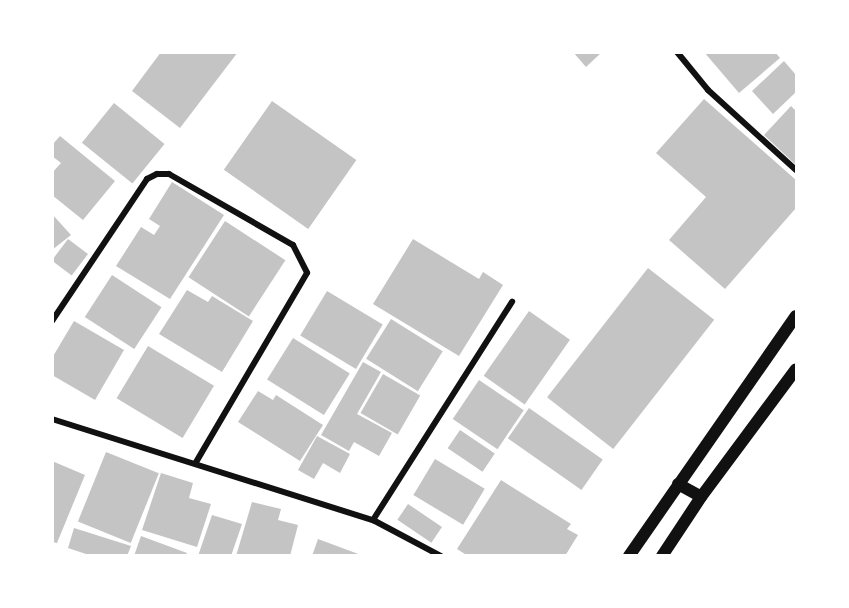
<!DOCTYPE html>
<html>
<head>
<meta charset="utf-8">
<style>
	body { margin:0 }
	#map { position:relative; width:849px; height:608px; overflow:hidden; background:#fff; font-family:"Noto Sans",sans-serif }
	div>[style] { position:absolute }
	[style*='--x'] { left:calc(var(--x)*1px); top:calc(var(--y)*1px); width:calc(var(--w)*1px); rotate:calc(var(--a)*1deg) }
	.building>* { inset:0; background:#c4c4c4; transform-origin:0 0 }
	.minor>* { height:6px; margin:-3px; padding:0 3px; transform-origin:3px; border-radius:3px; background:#111 }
	.secondary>* { height:12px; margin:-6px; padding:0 6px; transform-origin:6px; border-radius:6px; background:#111 }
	span { translate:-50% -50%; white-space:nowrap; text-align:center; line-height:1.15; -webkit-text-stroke:5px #fff; paint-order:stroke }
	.frame { position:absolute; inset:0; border:54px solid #fff; pointer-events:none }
</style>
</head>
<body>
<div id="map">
	<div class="building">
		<div style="clip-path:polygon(161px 52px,238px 52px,180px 128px,132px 91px)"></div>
		<div style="clip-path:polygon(573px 52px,602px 52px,586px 67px)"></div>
		<div style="clip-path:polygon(704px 52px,775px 52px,780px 58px,739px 93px)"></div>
		<div style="clip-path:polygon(784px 61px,796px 75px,796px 92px,773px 114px,752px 91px)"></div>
		<div style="clip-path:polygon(704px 99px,796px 180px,796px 208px,725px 289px,669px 240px,706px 197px,656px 153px)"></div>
		<div style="left:272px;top:101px;width:103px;height:84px;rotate:35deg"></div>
		<div style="left:114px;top:103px;width:65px;height:51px;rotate:39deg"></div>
		<div style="clip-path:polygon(791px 106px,796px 111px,796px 165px,764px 135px)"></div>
		<div style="clip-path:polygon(60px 136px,115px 181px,83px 220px,52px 195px,52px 173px,61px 163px,52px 156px,52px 145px)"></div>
		<div style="clip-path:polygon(172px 182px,224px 215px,170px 299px,116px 266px,141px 227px,154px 235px,160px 226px,149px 219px)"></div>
		<div style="clip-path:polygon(52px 214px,71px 235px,52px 250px)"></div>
		<div style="left:225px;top:221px;width:72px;height:67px;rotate:33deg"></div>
		<div style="left:68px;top:239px;width:25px;height:27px;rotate:37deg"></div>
		<div style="clip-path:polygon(413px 239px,479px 279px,483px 272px,503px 285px,459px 356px,373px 304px)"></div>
		<div style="left:648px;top:268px;width:84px;height:164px;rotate:38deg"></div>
		<div style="left:112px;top:275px;width:59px;height:50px;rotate:33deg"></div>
		<div style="clip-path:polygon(187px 290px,208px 302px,212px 296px,253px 321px,222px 372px,159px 334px)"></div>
		<div style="left:327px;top:291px;width:65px;height:52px;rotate:31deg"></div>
		<div style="left:529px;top:311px;width:50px;height:79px;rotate:35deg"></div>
		<div style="left:391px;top:319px;width:61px;height:47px;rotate:32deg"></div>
		<div style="clip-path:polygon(74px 321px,124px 350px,95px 400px,52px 375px,52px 358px)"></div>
		<div style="left:293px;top:338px;width:67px;height:49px;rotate:32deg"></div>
		<div style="left:148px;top:346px;width:77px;height:61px;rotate:31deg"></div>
		<div style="clip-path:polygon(363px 362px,381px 372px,357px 414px,392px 433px,379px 456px,354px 442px,349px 451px,321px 435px)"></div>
		<div style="left:383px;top:374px;width:43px;height:45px;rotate:30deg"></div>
		<div style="left:479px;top:380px;width:54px;height:47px;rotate:34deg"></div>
		<div style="clip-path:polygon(258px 391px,273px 400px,276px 395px,323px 425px,300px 461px,238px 422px)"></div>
		<div style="left:529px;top:408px;width:90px;height:37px;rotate:35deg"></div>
		<div style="left:460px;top:430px;width:42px;height:22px;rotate:34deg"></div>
		<div style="clip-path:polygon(317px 436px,350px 454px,340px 473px,323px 463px,314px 479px,298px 470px)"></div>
		<div style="left:106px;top:452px;width:57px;height:75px;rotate:22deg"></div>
		<div style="left:435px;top:459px;width:58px;height:42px;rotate:31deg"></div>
		<div style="clip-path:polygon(52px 461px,85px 475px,57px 543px,52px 542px)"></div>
		<div style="clip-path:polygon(161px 473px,193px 483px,189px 498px,211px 504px,197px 547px,142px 530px)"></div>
		<div style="clip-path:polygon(501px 480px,571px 524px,567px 529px,578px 535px,565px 556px,468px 556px,457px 549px)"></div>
		<div style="clip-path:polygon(252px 502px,281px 509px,278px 520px,298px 525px,290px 556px,236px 556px)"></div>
		<div style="left:408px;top:504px;width:41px;height:19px;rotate:34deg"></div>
		<div style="clip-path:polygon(212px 515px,242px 524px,231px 556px,198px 556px)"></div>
		<div style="clip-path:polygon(74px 528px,131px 546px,127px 556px,92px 556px,68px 548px)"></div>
		<div style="clip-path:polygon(141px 536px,187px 553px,186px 556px,134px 556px)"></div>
		<div style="clip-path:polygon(318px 539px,361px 555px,361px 556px,312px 556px)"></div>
	</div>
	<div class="minor">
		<div style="--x:677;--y:52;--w:49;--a:50.8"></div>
		<div style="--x:708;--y:90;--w:119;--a:42.3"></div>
		<div style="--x:52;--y:321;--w:171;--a:-56.2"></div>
		<div style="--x:147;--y:179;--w:11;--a:-27"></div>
		<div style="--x:157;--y:174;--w:12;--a:0"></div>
		<div style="--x:169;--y:174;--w:143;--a:29.8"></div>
		<div style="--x:293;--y:245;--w:31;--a:63"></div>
		<div style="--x:307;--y:273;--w:219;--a:120.4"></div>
		<div style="--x:52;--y:419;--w:337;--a:17.5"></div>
		<div style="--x:373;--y:520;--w:77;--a:27.9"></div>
		<div style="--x:373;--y:520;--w:259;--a:-57.5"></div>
	</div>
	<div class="secondary">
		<div style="--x:678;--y:484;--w:26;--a:29"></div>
		<div style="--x:629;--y:556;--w:292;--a:-55.2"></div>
		<div style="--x:662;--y:556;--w:71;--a:-56.5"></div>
		<div style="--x:701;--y:497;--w:159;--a:-53.4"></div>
	</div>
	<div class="frame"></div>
</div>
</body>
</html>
